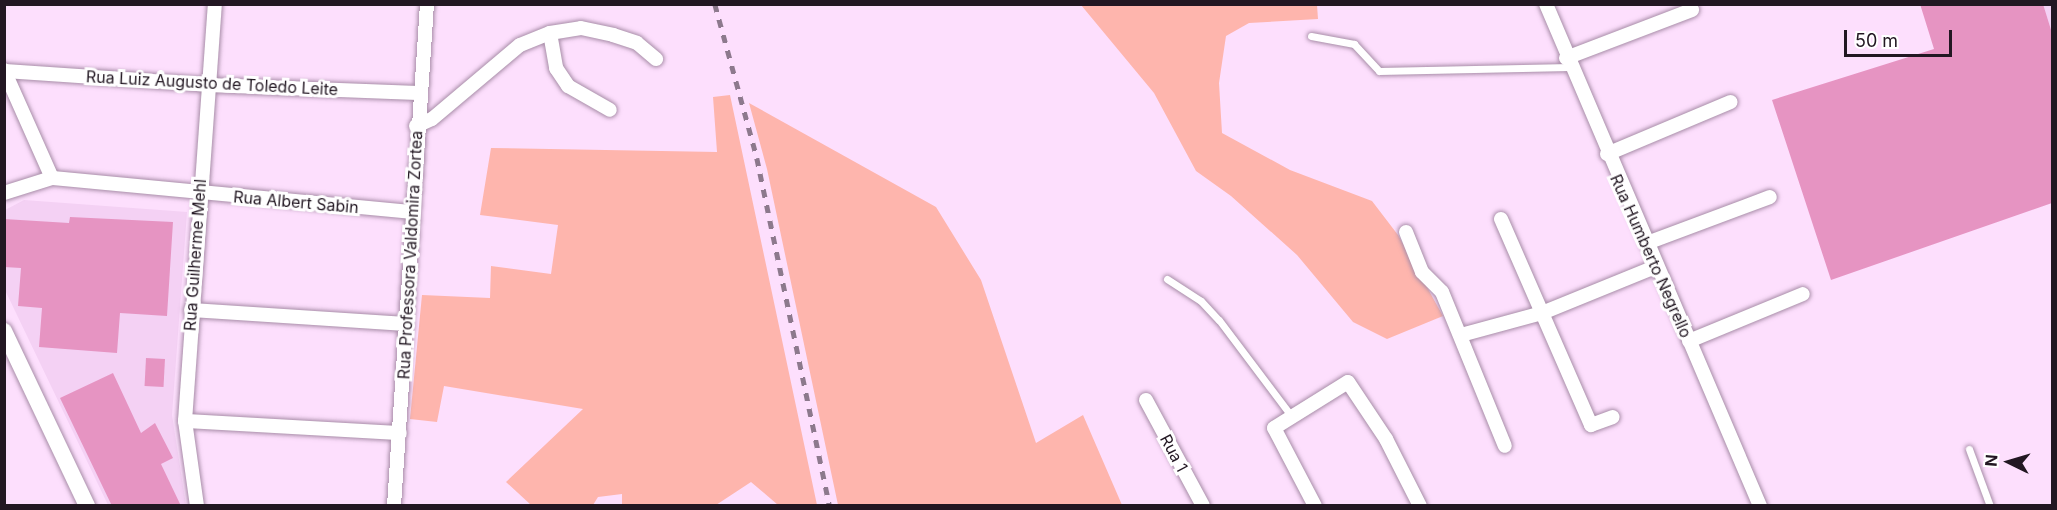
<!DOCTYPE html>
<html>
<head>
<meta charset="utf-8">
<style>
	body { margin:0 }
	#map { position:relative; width:2057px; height:510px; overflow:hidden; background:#fddffd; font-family:Inter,sans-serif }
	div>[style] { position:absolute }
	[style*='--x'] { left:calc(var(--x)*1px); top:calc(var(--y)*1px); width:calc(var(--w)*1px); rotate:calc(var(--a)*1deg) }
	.built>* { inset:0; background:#f4d1f4 }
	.green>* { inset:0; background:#feb5ad }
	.building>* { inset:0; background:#e694c2; transform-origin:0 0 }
	.roads { filter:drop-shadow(0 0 2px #a88da8) drop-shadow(0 0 2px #a88da8) }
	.service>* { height:7px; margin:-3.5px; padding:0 3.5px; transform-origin:3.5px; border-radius:3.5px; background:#fff }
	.minor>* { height:14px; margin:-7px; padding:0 7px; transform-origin:7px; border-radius:7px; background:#fff }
	.tertiary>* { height:16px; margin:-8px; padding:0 8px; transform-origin:8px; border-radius:8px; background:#fff }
	.rail>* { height:4.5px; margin-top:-2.25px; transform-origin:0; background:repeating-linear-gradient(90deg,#8d798d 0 8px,transparent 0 16px) }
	span { translate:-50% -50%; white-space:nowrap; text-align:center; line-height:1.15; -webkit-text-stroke:6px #fff; paint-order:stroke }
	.street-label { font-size:16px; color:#221722 }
	.frame { position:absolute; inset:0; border:6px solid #221722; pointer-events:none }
	.north { position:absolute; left:1979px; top:432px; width:60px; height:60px; -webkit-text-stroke:4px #fff; paint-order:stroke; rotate:275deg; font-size:16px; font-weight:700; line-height:24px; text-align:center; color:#221722 }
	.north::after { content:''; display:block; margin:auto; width:21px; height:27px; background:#221722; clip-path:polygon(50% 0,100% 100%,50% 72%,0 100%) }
	.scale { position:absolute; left:1844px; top:30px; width:108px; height:27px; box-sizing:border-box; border:3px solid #221722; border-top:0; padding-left:8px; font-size:18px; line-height:21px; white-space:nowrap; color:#221722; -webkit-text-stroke:4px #fff; paint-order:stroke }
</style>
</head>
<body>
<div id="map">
	<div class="built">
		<div style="clip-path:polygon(2043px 5px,2052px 5px,2052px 33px)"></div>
		<div style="clip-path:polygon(24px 200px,187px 212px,172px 415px,186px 505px,108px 505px,5px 290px,5px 210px)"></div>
	</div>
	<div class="green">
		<div style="clip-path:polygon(1081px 5px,1317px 5px,1318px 19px,1249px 23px,1226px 36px,1219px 83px,1222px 133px,1290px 170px,1372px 201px,1398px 235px,1443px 316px,1387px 339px,1353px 322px,1297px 255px,1231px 196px,1196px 171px,1154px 93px)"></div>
		<div style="clip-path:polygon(730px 95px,817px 505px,778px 505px,751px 482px,716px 505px,622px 505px,622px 494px,598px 497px,593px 505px,531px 505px,506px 482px,583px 409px,444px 386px,437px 422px,410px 419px,422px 295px,490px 298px,491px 266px,551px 274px,558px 225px,480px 215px,491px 148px,717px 152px,713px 97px)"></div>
		<div style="clip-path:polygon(749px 103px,936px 207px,981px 280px,1036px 443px,1083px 415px,1122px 505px,838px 505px,767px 169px)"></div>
	</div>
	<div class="building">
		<div style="clip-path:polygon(1920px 4px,2043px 4px,2052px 33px,2052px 203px,1831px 280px,1772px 100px,1934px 49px)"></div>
		<div style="clip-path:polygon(70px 217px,173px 222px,167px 316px,120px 313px,117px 353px,39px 347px,42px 308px,18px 306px,21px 268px,4px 267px,4px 219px,69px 223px)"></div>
		<div style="left:146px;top:358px;width:19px;height:28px;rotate:3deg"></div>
		<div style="clip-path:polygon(113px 373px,141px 433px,155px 423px,173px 458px,161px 464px,181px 506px,112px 506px,60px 398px)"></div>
	</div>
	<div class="roads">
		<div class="service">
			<div style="--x:1311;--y:36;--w:44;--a:10.5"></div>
			<div style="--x:1354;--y:44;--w:37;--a:47"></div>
			<div style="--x:1379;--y:71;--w:191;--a:-1.2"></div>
			<div style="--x:1167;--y:279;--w:40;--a:32.9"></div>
			<div style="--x:1201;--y:301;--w:26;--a:47"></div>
			<div style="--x:1219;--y:320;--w:121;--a:53"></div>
			<div style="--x:1969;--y:449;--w:61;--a:69.8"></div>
		</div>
		<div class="minor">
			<div style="--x:1546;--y:4;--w:546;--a:66.91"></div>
			<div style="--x:550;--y:33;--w:36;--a:80"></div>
			<div style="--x:556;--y:68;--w:22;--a:56"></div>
			<div style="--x:568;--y:86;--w:48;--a:29.7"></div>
			<div style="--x:1566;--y:58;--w:135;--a:-20.9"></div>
			<div style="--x:4;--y:70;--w:118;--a:66"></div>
			<div style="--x:5;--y:71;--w:203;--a:3.9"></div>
			<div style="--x:208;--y:85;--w:210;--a:2.2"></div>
			<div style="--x:416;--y:126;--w:17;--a:-24"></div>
			<div style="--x:432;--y:119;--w:115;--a:-40.1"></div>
			<div style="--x:520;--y:45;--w:32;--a:-22"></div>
			<div style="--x:550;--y:33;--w:31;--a:-9"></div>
			<div style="--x:581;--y:28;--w:33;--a:12"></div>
			<div style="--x:613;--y:35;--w:25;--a:18"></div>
			<div style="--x:637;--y:43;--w:25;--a:40"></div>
			<div style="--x:1607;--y:154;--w:134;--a:-22.8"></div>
			<div style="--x:4;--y:193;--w:50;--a:-17.4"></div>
			<div style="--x:52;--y:178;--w:361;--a:5.4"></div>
			<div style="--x:1501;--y:219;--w:225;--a:66.4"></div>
			<div style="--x:1591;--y:425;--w:23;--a:-20"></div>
			<div style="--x:1406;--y:232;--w:43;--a:68.2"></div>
			<div style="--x:1422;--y:272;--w:28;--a:45"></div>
			<div style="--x:1442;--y:292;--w:166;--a:67.8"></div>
			<div style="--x:1647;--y:243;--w:131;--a:-20.5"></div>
			<div style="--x:191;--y:310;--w:216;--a:3.7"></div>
			<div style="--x:1461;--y:335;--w:84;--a:-15.2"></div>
			<div style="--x:1542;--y:313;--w:124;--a:-22.2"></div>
			<div style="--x:1689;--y:341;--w:123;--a:-22.4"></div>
			<div style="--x:1146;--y:400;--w:120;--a:61.7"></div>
			<div style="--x:185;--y:421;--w:215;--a:3.2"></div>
			<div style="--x:197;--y:506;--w:86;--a:-98"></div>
			<div style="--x:185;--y:421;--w:418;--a:-85.9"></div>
			<div style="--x:394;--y:506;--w:503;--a:-86.24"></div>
			<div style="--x:1315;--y:506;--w:88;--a:-117.7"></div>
			<div style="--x:1274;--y:428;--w:87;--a:-31.9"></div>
			<div style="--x:1348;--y:382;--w:69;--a:56.3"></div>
			<div style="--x:1386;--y:439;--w:75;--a:63.1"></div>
		</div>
		<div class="tertiary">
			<div style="--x:4;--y:331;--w:194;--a:64.6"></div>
		</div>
	</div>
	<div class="rail">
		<div style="--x:715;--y:4;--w:160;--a:74.7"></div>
		<div style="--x:757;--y:158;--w:356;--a:78.2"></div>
	</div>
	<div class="street-label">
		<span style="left:212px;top:83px;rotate:3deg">Rua Luiz Augusto de Toledo Leite</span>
		<span style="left:296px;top:202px;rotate:5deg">Rua Albert Sabin</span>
		<span style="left:195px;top:255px;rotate:-86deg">Rua Guilherme Mehl</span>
		<span style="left:410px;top:255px;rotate:-87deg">Rua Professora Valdomira Zortea</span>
		<span style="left:1651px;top:256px;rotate:66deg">Rua Humberto Negrello</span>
		<span style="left:1174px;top:453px;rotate:62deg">Rua 1</span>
	</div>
	<div class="frame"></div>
	<div class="north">N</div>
	<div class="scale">50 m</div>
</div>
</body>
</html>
